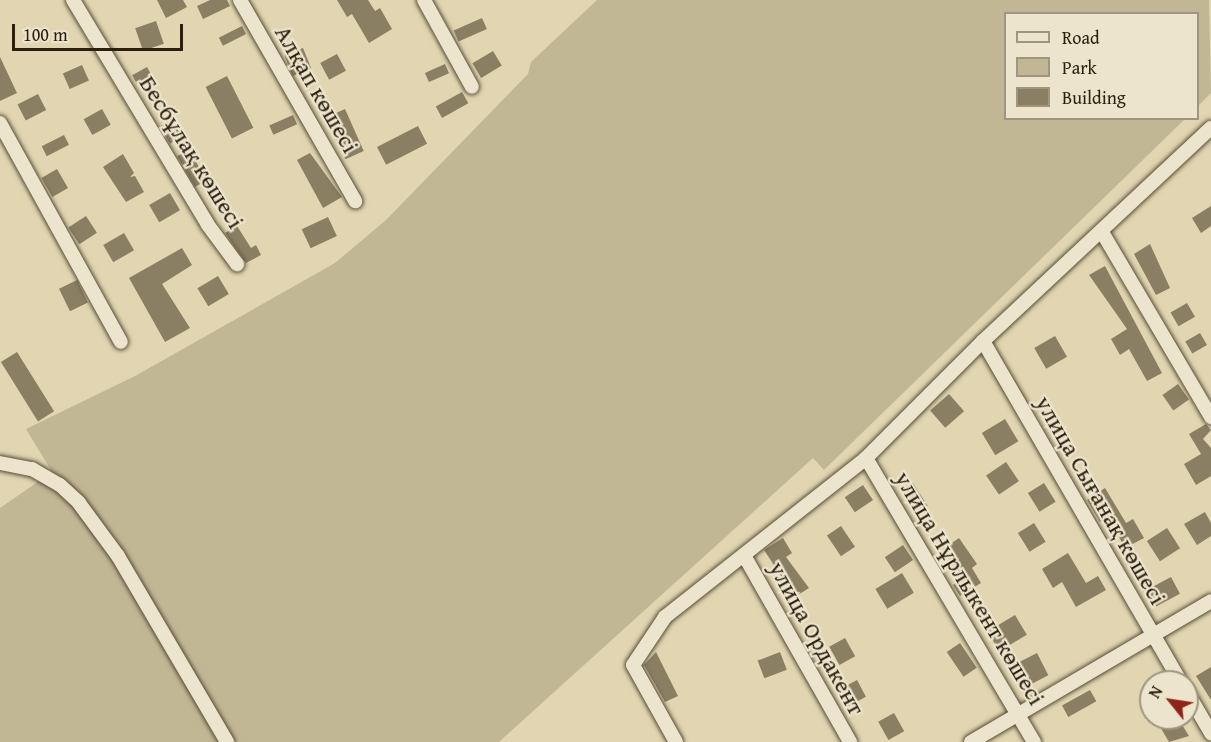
<!DOCTYPE html>
<html>
<head>
<meta charset="utf-8">
<style>
	body { margin:0 }
	#map { position:relative; width:1211px; height:742px; overflow:hidden; background:#e1d6b1; font-family:"Gentium Book Plus",serif }
	div>[style] { position:absolute }
	[style*='--x'] { left:calc(var(--x)*1px); top:calc(var(--y)*1px); width:calc(var(--w)*1px); rotate:calc(var(--a)*1deg) }
	.green>* { inset:0; background:#c2b795 }
	.building>* { inset:0; background:#8a7e63; transform-origin:0 0 }
	.roads { filter:drop-shadow(0 0 2px #584d38) drop-shadow(0 0 2px #584d38) }
	.minor>* { height:14px; margin:-7px; padding:0 7px; transform-origin:7px; border-radius:7px; background:#ece4cc }
	span { translate:-50% -50%; white-space:nowrap; text-align:center; line-height:1.15; -webkit-text-stroke:4.5px #ece4cc; paint-order:stroke }
	.street-label { font-size:24px; color:#2b1f0f }
	.legend { position:absolute; left:1004px; top:12px; width:195px; height:108px; box-sizing:border-box; background:#ece4cc; border:2px solid #9f9580; margin:0; padding:8px 10px; list-style:none; font-size:18px; color:#2b1f0f }
	.legend li { display:flex; align-items:center; gap:12px; height:30px }
	.legend b { width:30px; border:2px solid #9f9580 }
	.north { position:absolute; left:1139px; top:670px; width:60px; height:60px; box-sizing:border-box; background:#ece4cc; border:2px solid #9f9580; border-radius:50%; rotate:300deg; font-size:16px; font-weight:700; line-height:24px; text-align:center; color:#2b1f0f }
	.north::after { content:''; display:block; margin:auto; width:21px; height:27px; background:#8f2418; clip-path:polygon(50% 0,100% 100%,50% 72%,0 100%) }
	.scale { position:absolute; left:12px; top:24px; width:171px; height:27px; box-sizing:border-box; border:3px solid #2b1f0f; border-top:0; padding-left:8px; font-size:18px; line-height:21px; white-space:nowrap; color:#2b1f0f; -webkit-text-stroke:4px #ece4cc; paint-order:stroke }
</style>
</head>
<body>
<div id="map">
	<div class="green">
		<div style="clip-path:polygon(597px 0,1209px 0,1211px 93px,1198px 106px,1198px 14px,1006px 14px,1006px 118px,1185px 119px,824px 470px,813px 458px,499px 742px,0 742px,0 508px,52px 472px,26px 429px,135px 376px,335px 263px,386px 220px,528px 74px,531px 62px)"></div>
	</div>
	<div class="building">
		<div style="clip-path:polygon(157px 0,183px 0,187px 7px,166px 18px)"></div>
		<div style="clip-path:polygon(210px 0,227px 0,230px 6px,203px 19px,197px 6px)"></div>
		<div style="clip-path:polygon(337px 0,368px 0,375px 11px,380px 8px,392px 29px,369px 43px,352px 14px,347px 17px)"></div>
		<div style="left:482px;top:18px;width:12px;height:31px;rotate:66deg"></div>
		<div style="left:156px;top:21px;width:24px;height:22px;rotate:71deg"></div>
		<div style="left:242px;top:26px;width:9px;height:26px;rotate:63deg"></div>
		<div style="left:303px;top:48px;width:22px;height:20px;rotate:68deg"></div>
		<div style="left:493px;top:51px;width:17px;height:24px;rotate:59deg"></div>
		<div style="left:337px;top:54px;width:19px;height:19px;rotate:62deg"></div>
		<div style="clip-path:polygon(0 57px,17px 93px,0 101px)"></div>
		<div style="left:445px;top:64px;width:10px;height:22px;rotate:66deg"></div>
		<div style="left:82px;top:65px;width:17px;height:21px;rotate:66deg"></div>
		<div style="left:147px;top:67px;width:10px;height:17px;rotate:61deg"></div>
		<div style="left:227px;top:76px;width:58px;height:24px;rotate:63deg"></div>
		<div style="left:462px;top:92px;width:13px;height:30px;rotate:61deg"></div>
		<div style="left:38px;top:94px;width:18px;height:23px;rotate:63deg"></div>
		<div style="left:102px;top:109px;width:18px;height:21px;rotate:61deg"></div>
		<div style="left:345px;top:109px;width:46px;height:20px;rotate:66deg"></div>
		<div style="left:293px;top:115px;width:10px;height:26px;rotate:66deg"></div>
		<div style="clip-path:polygon(169px 119px,181px 134px,170px 144px,160px 127px)"></div>
		<div style="left:418px;top:126px;width:20px;height:46px;rotate:63deg"></div>
		<div style="left:64px;top:135px;width:11px;height:25px;rotate:63deg"></div>
		<div style="clip-path:polygon(191px 150px,205px 181px,195px 187px,177px 156px)"></div>
		<div style="clip-path:polygon(310px 153px,342px 197px,323px 208px,297px 160px)"></div>
		<div style="clip-path:polygon(123px 154px,134px 173px,130px 177px,135px 176px,144px 192px,126px 202px,103px 167px)"></div>
		<div style="left:57px;top:169px;width:22px;height:18px;rotate:60deg"></div>
		<div style="left:170px;top:193px;width:20px;height:24px;rotate:60deg"></div>
		<div style="clip-path:polygon(1211px 206px,1211px 226px,1201px 233px,1192px 218px)"></div>
		<div style="left:86px;top:216px;width:20px;height:21px;rotate:57deg"></div>
		<div style="left:328px;top:217px;width:21px;height:29px;rotate:65deg"></div>
		<div style="clip-path:polygon(237px 226px,251px 248px,256px 245px,261px 255px,246px 263px,225px 233px)"></div>
		<div style="left:124px;top:233px;width:20px;height:24px;rotate:60deg"></div>
		<div style="clip-path:polygon(1150px 244px,1170px 288px,1156px 295px,1134px 254px)"></div>
		<div style="clip-path:polygon(182px 248px,192px 265px,162px 284px,190px 328px,165px 342px,129px 278px)"></div>
		<div style="clip-path:polygon(1105px 266px,1162px 373px,1147px 381px,1129px 349px,1120px 355px,1111px 339px,1127px 329px,1089px 275px)"></div>
		<div style="left:218px;top:276px;width:21px;height:24px;rotate:59deg"></div>
		<div style="left:77px;top:280px;width:25px;height:20px;rotate:64deg"></div>
		<div style="left:1187px;top:303px;width:16px;height:19px;rotate:60deg"></div>
		<div style="left:1200px;top:333px;width:14px;height:17px;rotate:60deg"></div>
		<div style="left:1055px;top:336px;width:24px;height:24px;rotate:60deg"></div>
		<div style="left:17px;top:352px;width:70px;height:19px;rotate:58deg"></div>
		<div style="left:1178px;top:384px;width:19px;height:19px;rotate:55deg"></div>
		<div style="left:949px;top:394px;width:23px;height:25px;rotate:49deg"></div>
		<div style="left:1005px;top:419px;width:26px;height:27px;rotate:59deg"></div>
		<div style="clip-path:polygon(1206px 424px,1211px 430px,1203px 439px,1211px 448px,1211px 476px,1196px 485px,1184px 464px,1201px 454px,1189px 434px)"></div>
		<div style="left:1006px;top:462px;width:23px;height:24px;rotate:56deg"></div>
		<div style="left:913px;top:483px;width:27px;height:14px;rotate:57deg"></div>
		<div style="left:1044px;top:483px;width:22px;height:19px;rotate:58deg"></div>
		<div style="left:863px;top:485px;width:18px;height:22px;rotate:56deg"></div>
		<div style="clip-path:polygon(1105px 488px,1126px 523px,1133px 519px,1144px 538px,1125px 548px,1108px 517px,1100px 522px,1087px 500px)"></div>
		<div style="clip-path:polygon(1205px 512px,1211px 523px,1211px 536px,1197px 545px,1184px 524px)"></div>
		<div style="left:1034px;top:523px;width:22px;height:19px;rotate:58deg"></div>
		<div style="left:841px;top:526px;width:25px;height:17px;rotate:56deg"></div>
		<div style="left:1167px;top:528px;width:24px;height:24px;rotate:57deg"></div>
		<div style="clip-path:polygon(783px 538px,792px 553px,786px 557px,809px 588px,795px 597px,764px 550px)"></div>
		<div style="clip-path:polygon(959px 538px,977px 564px,972px 568px,981px 583px,960px 596px,953px 585px,963px 578px,943px 549px)"></div>
		<div style="left:903px;top:545px;width:18px;height:22px;rotate:56deg"></div>
		<div style="clip-path:polygon(1068px 553px,1086px 583px,1098px 576px,1106px 590px,1076px 607px,1062px 582px,1053px 588px,1042px 569px)"></div>
		<div style="left:902px;top:573px;width:23px;height:31px;rotate:59deg"></div>
		<div style="left:1171px;top:577px;width:19px;height:27px;rotate:62deg"></div>
		<div style="left:1015px;top:615px;width:23px;height:32px;rotate:59deg"></div>
		<div style="left:845px;top:638px;width:21px;height:18px;rotate:61deg"></div>
		<div style="left:960px;top:643px;width:30px;height:16px;rotate:56deg"></div>
		<div style="clip-path:polygon(656px 652px,678px 696px,665px 702px,644px 665px)"></div>
		<div style="left:780px;top:652px;width:19px;height:24px;rotate:69deg"></div>
		<div style="left:1037px;top:653px;width:25px;height:30px;rotate:63deg"></div>
		<div style="clip-path:polygon(1211px 667px,1211px 700px,1196px 676px)"></div>
		<div style="left:857px;top:680px;width:19px;height:24px;rotate:62deg"></div>
		<div style="left:1090px;top:690px;width:13px;height:32px;rotate:61deg"></div>
		<div style="left:894px;top:713px;width:21px;height:18px;rotate:61deg"></div>
		<div style="clip-path:polygon(1171px 718px,1178px 718px,1189px 736px,1169px 742px,1159px 725px)"></div>
	</div>
	<div class="roads">
		<div class="minor">
			<div style="--x:73;--y:0;--w:262;--a:59"></div>
			<div style="--x:208;--y:225;--w:49;--a:53.4"></div>
			<div style="--x:240;--y:0;--w:232;--a:60.2"></div>
			<div style="--x:424;--y:0;--w:99;--a:61.1"></div>
			<div style="--x:0;--y:123;--w:250;--a:61.1"></div>
			<div style="--x:1102;--y:232;--w:215;--a:59.5"></div>
			<div style="--x:983;--y:341;--w:394;--a:59.9"></div>
			<div style="--x:866;--y:458;--w:330;--a:59.4"></div>
			<div style="--x:0;--y:463;--w:33;--a:11"></div>
			<div style="--x:32;--y:469;--w:32;--a:30"></div>
			<div style="--x:60;--y:485;--w:26;--a:43"></div>
			<div style="--x:79;--y:503;--w:66;--a:53.7"></div>
			<div style="--x:118;--y:556;--w:216;--a:59.6"></div>
			<div style="--x:745;--y:557;--w:213;--a:60.4"></div>
			<div style="--x:1187;--y:692;--w:48;--a:59.7"></div>
			<div style="--x:676;--y:742;--w:88;--a:-119.2"></div>
			<div style="--x:633;--y:665;--w:58;--a:-56.3"></div>
			<div style="--x:665;--y:617;--w:256;--a:-38.3"></div>
			<div style="--x:866;--y:458;--w:165;--a:-45"></div>
			<div style="--x:983;--y:341;--w:312;--a:-43.1"></div>
			<div style="--x:971;--y:742;--w:278;--a:-30.4"></div>
		</div>
	</div>
	<div class="street-label">
		<span style="left:317px;top:89px;rotate:60deg">Алқап көшесі</span>
		<span style="left:192px;top:152px;rotate:58deg">Бесбұлақ көшесі</span>
		<span style="left:1101px;top:500px;rotate:60deg">улица Сығанақ көшесі</span>
		<span style="left:970px;top:588px;rotate:59deg">улица Нұрлыкент көшесі</span>
		<span style="left:817px;top:638px;rotate:61deg">улица Ордакент</span>
	</div>
	<ul class="legend">
	<li><b style="height:8px;background:#ece4cc"></b>Road</li>
	<li><b style="height:16px;background:#c2b795"></b>Park</li>
	<li><b style="height:16px;background:#8a7e63"></b>Building</li>
	</ul>
	<div class="north">N</div>
	<div class="scale">100 m</div>
</div>
</body>
</html>
